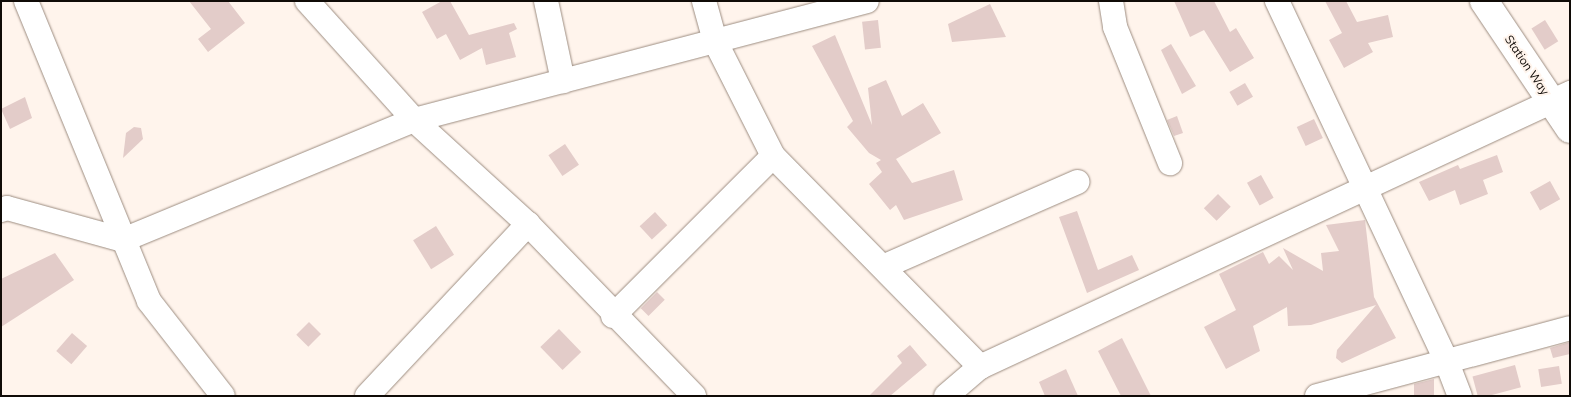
<!DOCTYPE html>
<html>
<head>
<meta charset="utf-8">
<style>
	body { margin:0 }
	#map { position:relative; width:1571px; height:397px; overflow:hidden; background:#fff4ec; font-family:Mulish,sans-serif }
	div>[style] { position:absolute }
	[style*='--x'] { left:calc(var(--x)*1px); top:calc(var(--y)*1px); width:calc(var(--w)*1px); rotate:calc(var(--a)*1deg) }
	.building>* { inset:0; background:#e3ccc9; transform-origin:0 0 }
	.roads { filter:drop-shadow(0 0 1px #9d8d81) drop-shadow(0 0 1px #9d8d81) }
	.minor>* { height:24px; margin:-12px; padding:0 12px; transform-origin:12px; border-radius:12px; background:#fff }
	.major>* { height:28px; margin:-14px; padding:0 14px; transform-origin:14px; border-radius:14px; background:#fff }
	span { translate:-50% -50%; white-space:nowrap; text-align:center; line-height:1.15; -webkit-text-stroke:4px #fff4ec; paint-order:stroke }
	.street-label { font-size:12px; color:#100b07 }
	.frame { position:absolute; inset:0; border:2px solid #100b07; pointer-events:none }
</style>
</head>
<body>
<div id="map">
	<div class="building">
		<div style="clip-path:polygon(189px 1px,228px 1px,245px 23px,208px 52px,198px 39px,211px 29px)"></div>
		<div style="clip-path:polygon(442px 1px,450px 1px,469px 35px,514px 23px,517px 29px,509px 33px,516px 57px,486px 65px,482px 48px,460px 60px,446px 34px,437px 39px,422px 12px)"></div>
		<div style="clip-path:polygon(1174px 1px,1214px 1px,1230px 32px,1236px 28px,1254px 58px,1230px 72px,1204px 30px,1190px 37px)"></div>
		<div style="clip-path:polygon(1325px 1px,1346px 1px,1357px 22px,1388px 15px,1393px 37px,1368px 43px,1373px 52px,1344px 68px,1329px 40px,1342px 33px)"></div>
		<div style="clip-path:polygon(990px 4px,1006px 37px,952px 42px,948px 24px)"></div>
		<div style="left:878px;top:20px;width:28px;height:16px;rotate:84deg"></div>
		<div style="left:1545px;top:20px;width:25px;height:16px;rotate:58deg"></div>
		<div style="clip-path:polygon(835px 35px,872px 125px,868px 88px,886px 80px,902px 116px,923px 103px,941px 133px,896px 159px,912px 183px,954px 170px,963px 200px,904px 220px,896px 205px,890px 210px,869px 184px,882px 172px,876px 163px,881px 160px,869px 153px,847px 127px,853px 121px,812px 46px)"></div>
		<div style="clip-path:polygon(1171px 44px,1196px 86px,1182px 94px,1161px 50px)"></div>
		<div style="left:1245px;top:83px;width:16px;height:18px;rotate:60deg"></div>
		<div style="clip-path:polygon(25px 97px,32px 118px,10px 129px,1px 109px)"></div>
		<div style="clip-path:polygon(1177px 116px,1183px 133px,1174px 136px,1167px 120px)"></div>
		<div style="left:1314px;top:119px;width:21px;height:19px;rotate:65deg"></div>
		<div style="clip-path:polygon(134px 127px,141px 128px,143px 139px,123px 158px,126px 133px)"></div>
		<div style="left:565px;top:144px;width:25px;height:20px;rotate:56deg"></div>
		<div style="clip-path:polygon(1497px 155px,1503px 172px,1483px 180px,1488px 194px,1460px 205px,1455px 190px,1429px 201px,1419px 182px,1458px 165px,1460px 169px)"></div>
		<div style="left:1261px;top:175px;width:26px;height:16px;rotate:61deg"></div>
		<div style="left:1550px;top:181px;width:21px;height:23px;rotate:61deg"></div>
		<div style="left:1218px;top:194px;width:18px;height:20px;rotate:45deg"></div>
		<div style="clip-path:polygon(1077px 211px,1098px 270px,1132px 255px,1139px 270px,1087px 293px,1059px 217px)"></div>
		<div style="left:655px;top:212px;width:18px;height:21px;rotate:47deg"></div>
		<div style="clip-path:polygon(1365px 220px,1374px 297px,1396px 338px,1342px 363px,1336px 358px,1337px 350px,1376px 305px,1311px 325px,1288px 326px,1287px 307px,1253px 326px,1260px 351px,1226px 369px,1204px 327px,1236px 310px,1219px 274px,1263px 252px,1269px 264px,1279px 256px,1293px 270px,1283px 248px,1323px 271px,1321px 253px,1339px 251px,1326px 225px)"></div>
		<div style="left:436px;top:226px;width:34px;height:27px;rotate:58deg"></div>
		<div style="clip-path:polygon(55px 253px,74px 280px,1px 327px,1px 279px)"></div>
		<div style="left:657px;top:292px;width:11px;height:23px;rotate:45deg"></div>
		<div style="left:309px;top:322px;width:17px;height:18px;rotate:45deg"></div>
		<div style="left:559px;top:329px;width:32px;height:26px;rotate:46deg"></div>
		<div style="left:72px;top:333px;width:20px;height:24px;rotate:41deg"></div>
		<div style="clip-path:polygon(1122px 338px,1151px 396px,1121px 396px,1098px 351px)"></div>
		<div style="clip-path:polygon(1570px 342px,1570px 354px,1553px 358px,1550px 348px)"></div>
		<div style="clip-path:polygon(910px 345px,927px 365px,890px 396px,869px 396px,902px 363px,897px 356px)"></div>
		<div style="left:1515px;top:365px;width:23px;height:44px;rotate:75deg"></div>
		<div style="left:1559px;top:366px;width:18px;height:21px;rotate:81deg"></div>
		<div style="clip-path:polygon(1066px 369px,1078px 396px,1045px 396px,1039px 382px)"></div>
		<div style="clip-path:polygon(1434px 379px,1434px 396px,1414px 396px,1414px 384px)"></div>
	</div>
	<div class="roads">
		<div class="minor">
			<div style="--x:26;--y:1;--w:324;--a:67.7"></div>
			<div style="--x:149;--y:301;--w:120;--a:52.1"></div>
			<div style="--x:307;--y:1;--w:160;--a:48"></div>
			<div style="--x:414;--y:120;--w:154;--a:42.4"></div>
			<div style="--x:528;--y:224;--w:239;--a:46"></div>
			<div style="--x:546;--y:1;--w:82;--a:78"></div>
			<div style="--x:704;--y:1;--w:41;--a:74.6"></div>
			<div style="--x:715;--y:41;--w:129;--a:63.2"></div>
			<div style="--x:773;--y:156;--w:296;--a:45.5"></div>
			<div style="--x:1111;--y:1;--w:26;--a:81"></div>
			<div style="--x:1115;--y:27;--w:147;--a:68"></div>
			<div style="--x:1277;--y:1;--w:397;--a:64.8"></div>
			<div style="--x:1446;--y:360;--w:39;--a:69"></div>
			<div style="--x:1;--y:210;--w:6;--a:-18"></div>
			<div style="--x:7;--y:208;--w:120;--a:15.4"></div>
			<div style="--x:123;--y:240;--w:315;--a:-22.4"></div>
			<div style="--x:414;--y:120;--w:468;--a:-14.7"></div>
			<div style="--x:885;--y:266;--w:210;--a:-23.6"></div>
			<div style="--x:613;--y:316;--w:226;--a:-45"></div>
			<div style="--x:367;--y:396;--w:236;--a:-46.9"></div>
			<div style="--x:946;--y:396;--w:45;--a:-40.5"></div>
			<div style="--x:980;--y:367;--w:651;--a:-24.91"></div>
			<div style="--x:1317;--y:396;--w:262;--a:-15"></div>
		</div>
		<div class="major">
			<div style="--x:1484;--y:1;--w:154;--a:56.1"></div>
		</div>
	</div>
	<div class="street-label">
		<span style="left:1527px;top:65px;rotate:56deg">Station Way</span>
	</div>
	<div class="frame"></div>
</div>
</body>
</html>
